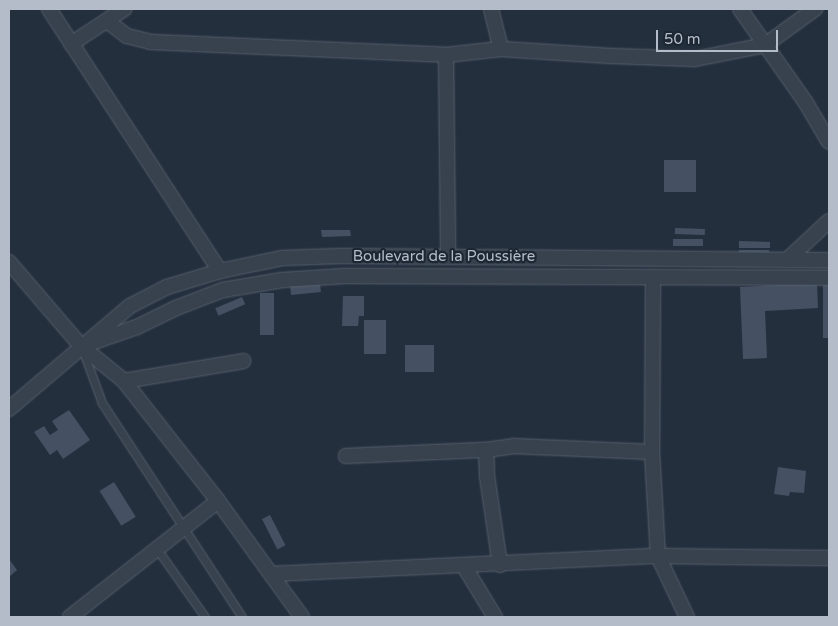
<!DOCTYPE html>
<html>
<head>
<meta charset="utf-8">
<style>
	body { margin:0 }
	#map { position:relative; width:838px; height:626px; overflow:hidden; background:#242f3e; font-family:"Varela Round",sans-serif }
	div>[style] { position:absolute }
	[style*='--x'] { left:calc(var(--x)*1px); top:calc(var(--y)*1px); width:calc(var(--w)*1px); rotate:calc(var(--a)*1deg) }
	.building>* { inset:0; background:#455162; transform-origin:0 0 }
	.roads { filter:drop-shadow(0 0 1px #565f6c) drop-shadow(0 0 1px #565f6c) }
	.service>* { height:7px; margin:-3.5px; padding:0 3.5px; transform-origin:3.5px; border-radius:3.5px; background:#38414e }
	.minor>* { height:14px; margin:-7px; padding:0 7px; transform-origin:7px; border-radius:7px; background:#38414e }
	span { translate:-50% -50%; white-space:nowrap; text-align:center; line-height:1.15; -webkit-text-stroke:4.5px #1d2633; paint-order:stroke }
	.street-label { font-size:15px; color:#b4bcc9 }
	.frame { position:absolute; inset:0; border:10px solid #b4bcc9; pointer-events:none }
	.scale { position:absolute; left:656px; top:30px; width:122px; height:22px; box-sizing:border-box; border:2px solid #b4bcc9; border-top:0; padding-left:6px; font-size:15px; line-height:18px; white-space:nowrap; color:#b4bcc9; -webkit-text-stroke:4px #1d2633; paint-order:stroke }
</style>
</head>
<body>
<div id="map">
	<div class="building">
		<div style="left:664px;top:160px;width:32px;height:32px"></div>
		<div style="left:675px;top:228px;width:30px;height:6px;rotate:2deg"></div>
		<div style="clip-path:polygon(321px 230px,350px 230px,351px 236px,322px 237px)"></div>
		<div style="left:673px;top:239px;width:30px;height:7px"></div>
		<div style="clip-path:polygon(739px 241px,770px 242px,770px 248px,739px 248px)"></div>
		<div style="left:739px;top:250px;width:30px;height:8px"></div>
		<div style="left:320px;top:283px;width:9px;height:30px;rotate:84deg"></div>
		<div style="clip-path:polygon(817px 283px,818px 308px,765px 311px,767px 358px,743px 359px,740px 287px)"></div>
		<div style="left:823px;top:285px;width:6px;height:53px"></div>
		<div style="left:260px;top:293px;width:14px;height:42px"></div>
		<div style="clip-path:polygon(343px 296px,364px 296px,364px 316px,359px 316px,358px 326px,342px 326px)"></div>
		<div style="left:242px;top:297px;width:8px;height:29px;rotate:67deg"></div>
		<div style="left:364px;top:320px;width:22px;height:34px"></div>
		<div style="left:405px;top:345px;width:29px;height:27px"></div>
		<div style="clip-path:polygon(69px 410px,90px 440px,63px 459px,57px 450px,50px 455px,34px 432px,44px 426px,50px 435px,58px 430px,52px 421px)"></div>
		<div style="clip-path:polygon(778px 467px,806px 471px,804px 493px,790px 492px,789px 496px,774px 494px)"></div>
		<div style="left:114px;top:482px;width:41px;height:17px;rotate:58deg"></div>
		<div style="left:270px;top:515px;width:34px;height:9px;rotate:63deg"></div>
		<div style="clip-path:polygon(9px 559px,17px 570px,9px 577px)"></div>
	</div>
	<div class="roads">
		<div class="service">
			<div style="--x:83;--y:351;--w:55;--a:69.9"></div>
			<div style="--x:102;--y:403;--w:256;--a:56.8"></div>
			<div style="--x:157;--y:549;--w:83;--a:54.8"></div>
		</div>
		<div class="minor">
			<div style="--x:49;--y:9;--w:313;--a:56.9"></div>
			<div style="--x:740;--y:9;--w:115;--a:54.9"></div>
			<div style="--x:806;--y:103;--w:45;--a:59.5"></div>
			<div style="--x:107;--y:21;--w:25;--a:37"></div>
			<div style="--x:127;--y:36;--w:25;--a:14"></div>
			<div style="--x:151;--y:42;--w:295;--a:2.5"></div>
			<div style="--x:446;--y:55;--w:201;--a:89.4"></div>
			<div style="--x:71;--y:44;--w:64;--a:-33.4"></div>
			<div style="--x:501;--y:49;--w:110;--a:3.6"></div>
			<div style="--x:611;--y:56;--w:84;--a:2"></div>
			<div style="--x:695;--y:59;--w:71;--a:-11.3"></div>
			<div style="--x:765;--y:45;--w:62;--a:-35.8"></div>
			<div style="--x:446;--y:55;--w:55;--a:-6.2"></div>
			<div style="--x:501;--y:49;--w:41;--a:-104"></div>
			<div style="--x:787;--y:260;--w:57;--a:-42.9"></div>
			<div style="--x:9;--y:262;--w:111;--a:49.4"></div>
			<div style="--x:81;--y:346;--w:55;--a:39.1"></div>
			<div style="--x:124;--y:381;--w:152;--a:51.9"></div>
			<div style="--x:218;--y:501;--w:143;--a:54.1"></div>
			<div style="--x:653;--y:279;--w:173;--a:90.3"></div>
			<div style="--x:652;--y:452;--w:104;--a:86.7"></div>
			<div style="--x:658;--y:556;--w:68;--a:64.6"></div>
			<div style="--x:91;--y:343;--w:49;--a:-19.2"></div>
			<div style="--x:137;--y:327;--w:43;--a:-26"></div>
			<div style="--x:176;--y:308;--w:50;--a:-21"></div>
			<div style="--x:223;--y:290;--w:60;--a:-9.6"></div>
			<div style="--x:282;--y:280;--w:63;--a:-3.6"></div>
			<div style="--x:345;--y:276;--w:484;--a:0.2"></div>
			<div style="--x:124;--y:381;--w:121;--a:-9.5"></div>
			<div style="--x:9;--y:409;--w:159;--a:-40.4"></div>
			<div style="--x:130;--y:306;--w:42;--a:-27.2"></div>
			<div style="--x:167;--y:287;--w:55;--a:-16.8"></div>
			<div style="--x:220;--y:271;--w:63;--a:-11.8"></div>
			<div style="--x:282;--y:258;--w:60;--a:-1.9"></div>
			<div style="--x:342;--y:256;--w:487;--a:0.5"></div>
			<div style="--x:346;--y:456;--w:140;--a:-2.5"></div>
			<div style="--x:500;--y:565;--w:90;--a:-98.3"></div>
			<div style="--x:487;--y:476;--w:26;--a:-92"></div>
			<div style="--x:486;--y:450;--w:28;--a:-8"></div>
			<div style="--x:514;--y:446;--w:138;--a:2.5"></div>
			<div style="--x:464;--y:566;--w:60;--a:58.7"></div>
			<div style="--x:271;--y:574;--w:387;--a:-2.7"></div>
			<div style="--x:658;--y:556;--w:171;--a:0.7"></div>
			<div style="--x:70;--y:617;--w:188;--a:-38.1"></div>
		</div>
	</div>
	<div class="street-label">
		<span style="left:444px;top:257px">Boulevard de la Poussière</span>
	</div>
	<div class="frame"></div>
	<div class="scale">50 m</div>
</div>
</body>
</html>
